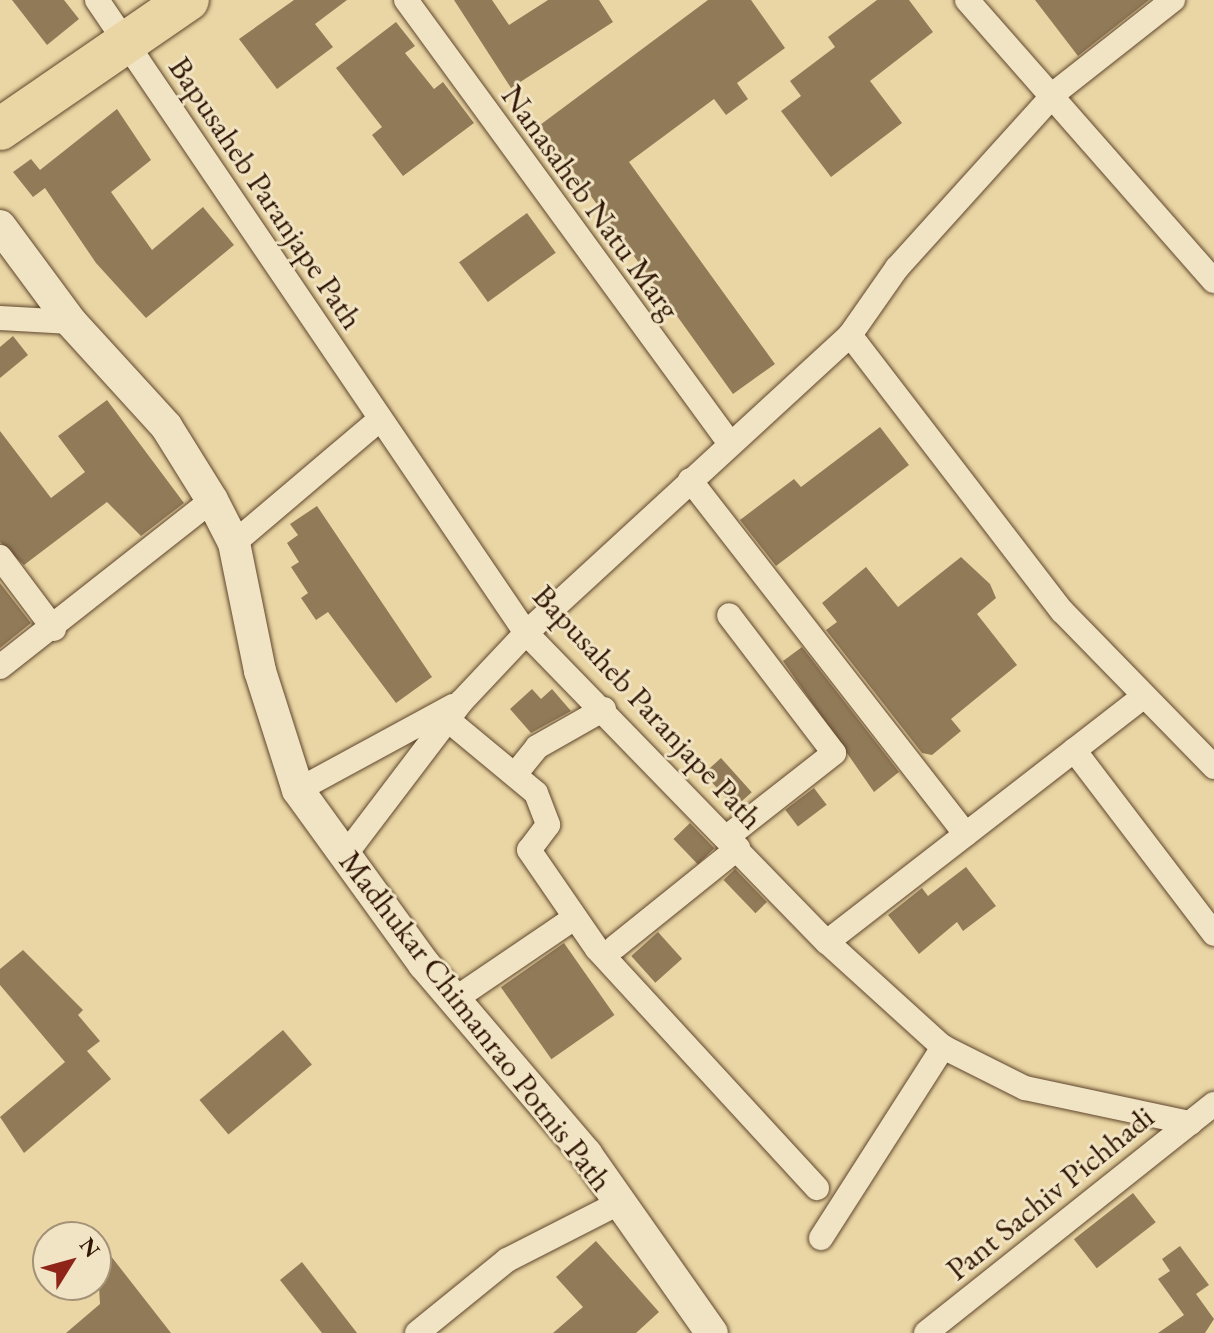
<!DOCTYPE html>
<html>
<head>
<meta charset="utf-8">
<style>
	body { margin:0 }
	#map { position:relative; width:1214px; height:1333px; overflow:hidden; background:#ead6a4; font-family:"EB Garamond",serif }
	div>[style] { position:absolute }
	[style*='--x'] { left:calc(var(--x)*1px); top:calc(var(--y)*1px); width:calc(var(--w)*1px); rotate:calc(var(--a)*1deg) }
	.building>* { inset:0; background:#917a58; transform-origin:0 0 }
	.roads { filter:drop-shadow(0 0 2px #5f462d) drop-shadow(0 0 2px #5f462d) }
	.street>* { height:24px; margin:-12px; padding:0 12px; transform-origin:12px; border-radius:12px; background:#f1e4c4 }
	.secondary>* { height:32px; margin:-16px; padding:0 16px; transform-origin:16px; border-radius:16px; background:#f1e4c4 }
	.highway>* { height:42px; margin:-21px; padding:0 21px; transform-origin:21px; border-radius:21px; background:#ead6a4 }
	span { translate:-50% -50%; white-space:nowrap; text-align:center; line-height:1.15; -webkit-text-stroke:6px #f1e4c4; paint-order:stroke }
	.street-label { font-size:32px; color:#311605 }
	.north { position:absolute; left:32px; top:1221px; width:80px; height:80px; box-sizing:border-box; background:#f1e4c4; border:2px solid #a49278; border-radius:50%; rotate:53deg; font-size:22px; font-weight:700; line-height:32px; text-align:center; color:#311605 }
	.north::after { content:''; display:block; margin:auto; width:28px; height:36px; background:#8f2418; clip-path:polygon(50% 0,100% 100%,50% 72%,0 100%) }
</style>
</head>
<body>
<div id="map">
	<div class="building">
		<div style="clip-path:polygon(12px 0,64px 0,79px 19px,47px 45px)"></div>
		<div style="clip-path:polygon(294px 0,347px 0,315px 24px,333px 47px,277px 89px,239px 39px)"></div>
		<div style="clip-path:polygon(454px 0,492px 0,509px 25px,548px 0,599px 0,613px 22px,511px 88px)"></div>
		<div style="clip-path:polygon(708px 0,751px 0,785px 48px,737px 83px,748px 99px,726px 115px,714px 99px,629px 162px,775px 364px,733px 394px,540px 125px)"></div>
		<div style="clip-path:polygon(877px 0,909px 0,933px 32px,870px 81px,902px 123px,831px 177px,781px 111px,801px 96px,790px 81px,835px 47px,828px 37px)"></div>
		<div style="clip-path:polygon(1035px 0,1149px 0,1078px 56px)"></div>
		<div style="clip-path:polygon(396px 22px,415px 46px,405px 53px,434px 89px,443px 82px,474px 123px,403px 176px,372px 135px,382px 127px,336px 68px)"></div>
		<div style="clip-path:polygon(117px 109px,151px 160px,111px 192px,152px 250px,203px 207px,234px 245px,146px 318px,96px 263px,45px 188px,33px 197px,13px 172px,31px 159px,40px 170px)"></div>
		<div style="left:527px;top:213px;width:49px;height:84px;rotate:54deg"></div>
		<div style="clip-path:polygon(13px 336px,28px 355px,0 378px,0 347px)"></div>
		<div style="clip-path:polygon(107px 400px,184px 503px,141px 536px,107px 502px,24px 565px,0 542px,0 431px,51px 498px,85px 472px,58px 436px)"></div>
		<div style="clip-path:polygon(880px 427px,909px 465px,776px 566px,740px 520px,794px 479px,801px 487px)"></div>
		<div style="clip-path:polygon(317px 506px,432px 677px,396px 703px,328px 612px,316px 620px,301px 598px,308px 593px,291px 567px,299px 562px,287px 543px,298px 535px,290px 524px)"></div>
		<div style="clip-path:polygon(961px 557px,990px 584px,996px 598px,977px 614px,1017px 665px,951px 719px,961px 731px,932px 755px,922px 753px,826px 630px,837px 622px,822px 603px,866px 567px,898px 607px)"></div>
		<div style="clip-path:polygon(0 583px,31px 623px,0 648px)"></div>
		<div style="clip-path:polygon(802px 647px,899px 772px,874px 792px,783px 661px)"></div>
		<div style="clip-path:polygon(532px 689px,541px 699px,552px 689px,571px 711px,531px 733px,510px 709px)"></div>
		<div style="left:721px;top:758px;width:46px;height:23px;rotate:48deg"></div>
		<div style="left:814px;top:788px;width:21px;height:36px;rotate:53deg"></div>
		<div style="left:690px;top:823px;width:35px;height:23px;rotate:46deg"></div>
		<div style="clip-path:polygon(966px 867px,996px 906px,963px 931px,957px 922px,919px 954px,888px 915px,922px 888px,928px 896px)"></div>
		<div style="left:735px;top:869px;width:46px;height:16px;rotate:46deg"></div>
		<div style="left:658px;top:932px;width:36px;height:36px;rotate:48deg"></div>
		<div style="left:564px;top:943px;width:88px;height:77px;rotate:55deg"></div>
		<div style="clip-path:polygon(23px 950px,83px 1010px,78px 1015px,100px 1041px,87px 1051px,111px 1079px,24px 1153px,0 1117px,65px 1062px,0 985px,0 969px)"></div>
		<div style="left:283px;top:1030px;width:45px;height:109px;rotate:50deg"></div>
		<div style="left:1133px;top:1193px;width:37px;height:75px;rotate:52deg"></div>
		<div style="clip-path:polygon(96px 1237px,171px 1333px,66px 1333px,100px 1304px)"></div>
		<div style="clip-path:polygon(596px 1241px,659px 1312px,636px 1333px,553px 1333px,583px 1307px,556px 1277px)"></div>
		<div style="clip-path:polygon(1180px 1246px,1209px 1285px,1196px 1294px,1214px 1319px,1205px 1333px,1158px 1333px,1184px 1315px,1158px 1279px,1170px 1271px,1162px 1259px)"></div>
		<div style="clip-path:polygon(302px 1262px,357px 1333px,322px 1333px,280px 1280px)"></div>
	</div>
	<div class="roads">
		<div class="street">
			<div style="--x:97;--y:0;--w:765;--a:55.87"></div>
			<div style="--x:526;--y:633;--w:431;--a:45.8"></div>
			<div style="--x:827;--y:942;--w:156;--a:42.2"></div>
			<div style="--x:943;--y:1047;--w:92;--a:26.6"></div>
			<div style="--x:1025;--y:1088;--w:169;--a:12"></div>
			<div style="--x:406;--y:0;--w:546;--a:53.86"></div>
			<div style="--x:967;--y:0;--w:374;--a:48.7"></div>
			<div style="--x:0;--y:318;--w:71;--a:3.2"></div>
			<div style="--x:850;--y:335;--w:348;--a:52.5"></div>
			<div style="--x:1062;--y:611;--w:218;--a:45.7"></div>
			<div style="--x:690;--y:480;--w:449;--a:52.1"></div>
			<div style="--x:234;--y:543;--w:192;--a:-40.3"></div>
			<div style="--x:0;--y:557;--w:90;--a:53.1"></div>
			<div style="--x:0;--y:667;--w:270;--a:-38.2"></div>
			<div style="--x:448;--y:720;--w:114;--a:39.7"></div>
			<div style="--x:536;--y:793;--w:34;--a:69"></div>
			<div style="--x:548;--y:825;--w:31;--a:127"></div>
			<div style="--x:529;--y:850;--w:120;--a:55.5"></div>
			<div style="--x:597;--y:949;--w:325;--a:47.4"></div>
			<div style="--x:1074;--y:750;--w:231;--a:52.7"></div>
			<div style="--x:517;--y:772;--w:32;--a:-51"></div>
			<div style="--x:537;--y:747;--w:77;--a:-29.6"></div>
			<div style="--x:298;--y:790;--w:176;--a:-28.5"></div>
			<div style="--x:727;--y:837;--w:136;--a:-38.1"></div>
			<div style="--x:834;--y:753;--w:173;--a:-127.3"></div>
			<div style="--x:345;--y:855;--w:193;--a:-52.8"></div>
			<div style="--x:462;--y:701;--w:93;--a:-46.7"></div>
			<div style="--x:526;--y:633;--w:440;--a:-42.6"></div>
			<div style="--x:850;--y:335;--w:82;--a:-55"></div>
			<div style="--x:897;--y:268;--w:237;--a:-47.9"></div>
			<div style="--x:1056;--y:92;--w:149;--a:-38.2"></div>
			<div style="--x:827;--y:942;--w:400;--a:-37.8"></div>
			<div style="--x:615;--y:947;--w:158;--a:-38.8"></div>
			<div style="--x:455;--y:999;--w:144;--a:-34.2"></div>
			<div style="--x:821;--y:1238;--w:227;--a:-57.4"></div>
			<div style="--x:417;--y:1333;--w:116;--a:-39"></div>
			<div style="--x:507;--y:1260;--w:126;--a:-27"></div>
			<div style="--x:926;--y:1333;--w:368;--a:-38.5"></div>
		</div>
		<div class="secondary">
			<div style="--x:0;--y:226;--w:119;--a:53.5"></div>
			<div style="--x:71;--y:322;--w:141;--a:47.6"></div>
			<div style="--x:166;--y:426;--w:87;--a:58.1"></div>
			<div style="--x:212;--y:500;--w:48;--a:62.9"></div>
			<div style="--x:234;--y:543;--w:131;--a:78.5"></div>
			<div style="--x:260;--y:671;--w:125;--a:72.3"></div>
			<div style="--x:298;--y:790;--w:215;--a:54.1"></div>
			<div style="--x:424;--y:964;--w:250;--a:49.5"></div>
			<div style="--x:586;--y:1154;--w:219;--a:54.9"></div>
		</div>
		<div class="highway">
			<div style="--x:0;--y:129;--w:228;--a:-34.5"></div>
		</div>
	</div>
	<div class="street-label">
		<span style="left:266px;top:193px;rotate:56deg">Bapusaheb Paranjape Path</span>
		<span style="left:591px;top:202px;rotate:54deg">Nanasaheb Natu Marg</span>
		<span style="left:648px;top:707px;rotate:47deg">Bapusaheb Paranjape Path</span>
		<span style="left:476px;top:1021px;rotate:52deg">Madhukar Chimanrao Potnis Path</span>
		<span style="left:1050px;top:1193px;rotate:-39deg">Pant Sachiv Pichhadi</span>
	</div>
	<div class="north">N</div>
</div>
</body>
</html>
